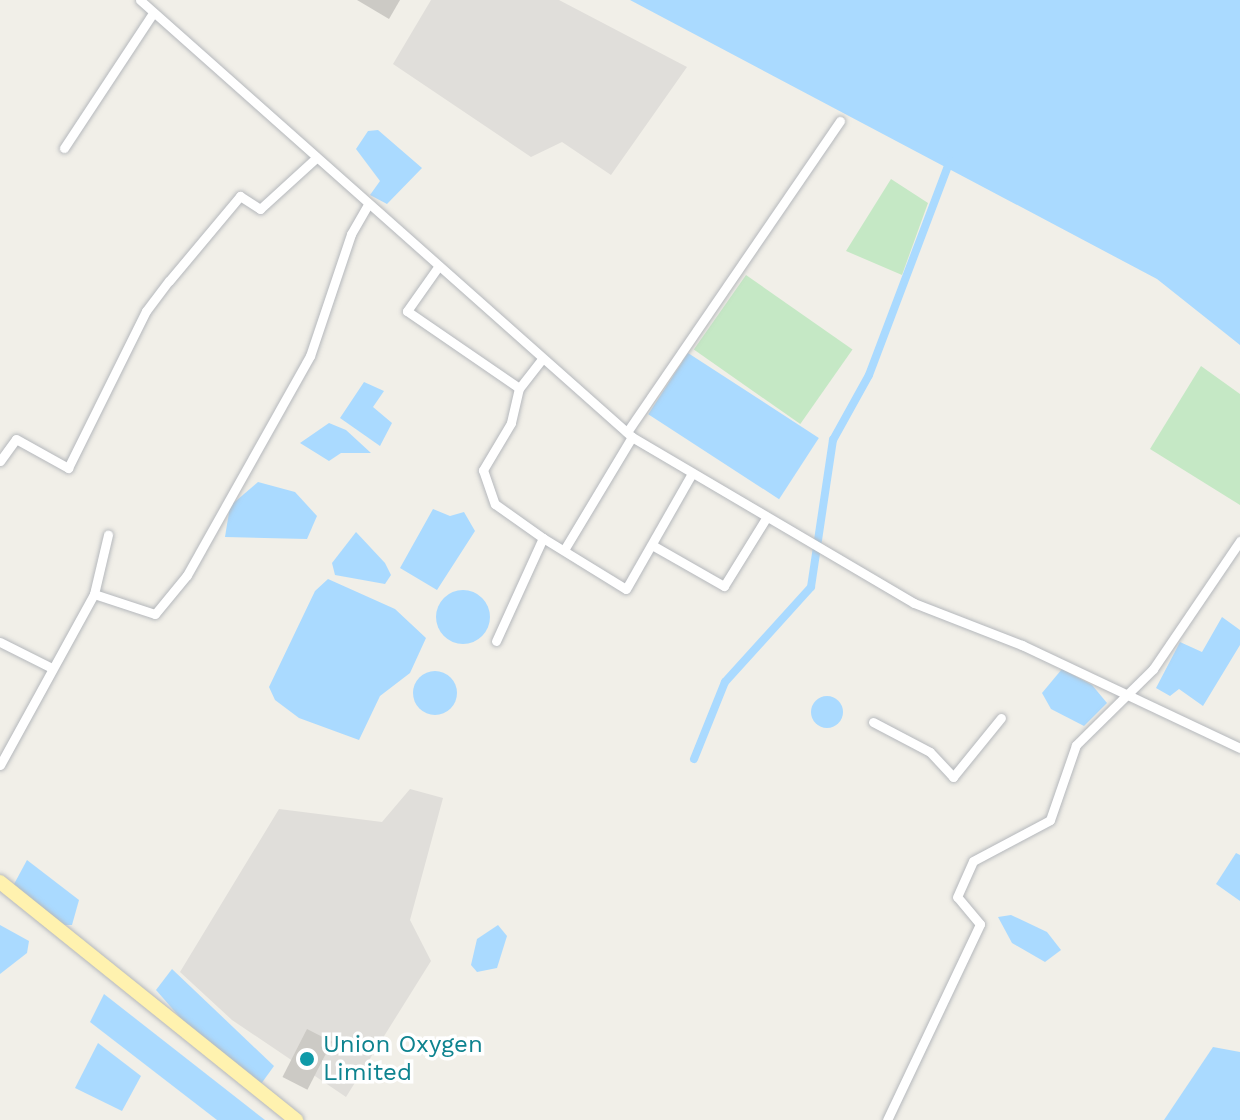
<!DOCTYPE html>
<html>
<head>
<meta charset="utf-8">
<style>
	body { margin:0 }
	#map { position:relative; width:1240px; height:1120px; overflow:hidden; background:#f1efe8; font-family:"Work Sans",sans-serif }
	div>[style] { position:absolute }
	[style*='--x'] { left:calc(var(--x)*1px); top:calc(var(--y)*1px); width:calc(var(--w)*1px); rotate:calc(var(--a)*1deg) }
	.industrial>* { inset:0; background:#e0deda }
	.green>* { inset:0; background:#c5e8c5; transform-origin:0 0 }
	.water>* { inset:0; background:#aadaff; transform-origin:0 0 }
	.round { border-radius:50% }
	.canal>* { height:8px; margin:-4px; padding:0 4px; transform-origin:4px; border-radius:4px; background:#aadaff }
	.building>* { inset:0; background:#cccac5; transform-origin:0 0 }
	.roads { filter:drop-shadow(0 0 2px #b5b8bc) drop-shadow(0 0 2px #b5b8bc) }
	.street>* { height:9px; margin:-4.5px; padding:0 4.5px; transform-origin:4.5px; border-radius:4.5px; background:#fff }
	.primary>* { height:14px; margin:-7px; padding:0 7px; transform-origin:7px; border-radius:7px; background:#fff2af }
	.dots>* { width:22px; height:22px; translate:-50% -50%; box-sizing:border-box; border:4px solid #fff; border-radius:50% }
	span { translate:-50% -50%; white-space:nowrap; text-align:center; line-height:1.15; -webkit-text-stroke:7px #fff; paint-order:stroke }
	.culture-label { font-size:24px; color:#0d838f }
	.left { translate:0 -50%; text-align:left }
</style>
</head>
<body>
<div id="map">
	<div class="industrial">
		<div style="clip-path:polygon(431px 0,559px 0,687px 67px,611px 175px,562px 142px,531px 157px,393px 64px)"></div>
		<div style="clip-path:polygon(410px 789px,443px 798px,410px 920px,431px 961px,346px 1097px,232px 1020px,180px 972px,279px 809px,382px 822px)"></div>
	</div>
	<div class="green">
		<div style="clip-path:polygon(891px 179px,928px 203px,902px 275px,846px 251px)"></div>
		<div style="left:746px;top:275px;width:130px;height:91px;rotate:35deg"></div>
		<div style="clip-path:polygon(1201px 366px,1240px 394px,1240px 505px,1150px 449px)"></div>
	</div>
	<div class="water">
		<div style="clip-path:polygon(630px 0,1240px 0,1240px 345px,1157px 279px)"></div>
		<div style="clip-path:polygon(378px 130px,422px 168px,387px 204px,370px 195px,380px 181px,356px 149px,368px 131px)"></div>
		<div style="left:688px;top:353px;width:156px;height:73px;rotate:33deg"></div>
		<div style="clip-path:polygon(364px 382px,384px 391px,373px 407px,392px 423px,380px 446px,340px 418px)"></div>
		<div style="clip-path:polygon(329px 423px,346px 430px,371px 453px,341px 453px,329px 461px,300px 443px)"></div>
		<div style="clip-path:polygon(258px 482px,295px 492px,317px 516px,307px 539px,225px 537px,230px 506px)"></div>
		<div style="clip-path:polygon(433px 509px,450px 516px,464px 512px,475px 531px,437px 590px,400px 568px)"></div>
		<div style="clip-path:polygon(356px 532px,385px 563px,391px 575px,385px 584px,335px 575px,332px 563px)"></div>
		<div style="clip-path:polygon(328px 579px,395px 609px,426px 638px,410px 673px,380px 696px,359px 740px,299px 718px,275px 700px,269px 687px,315px 591px)"></div>
		<div class="round" style="left:436px;top:590px;width:54px;height:54px"></div>
		<div style="clip-path:polygon(1222px 617px,1240px 630px,1240px 645px,1203px 706px,1179px 689px,1170px 696px,1156px 688px,1180px 642px,1202px 652px)"></div>
		<div style="clip-path:polygon(1062px 669px,1092px 685px,1107px 703px,1084px 726px,1051px 709px,1042px 693px)"></div>
		<div class="round" style="left:413px;top:671px;width:44px;height:44px"></div>
		<div class="round" style="left:811px;top:696px;width:32px;height:32px"></div>
		<div style="clip-path:polygon(1236px 853px,1240px 855px,1240px 901px,1216px 884px)"></div>
		<div style="clip-path:polygon(27px 860px,79px 900px,72px 925px,64px 925px,13px 886px)"></div>
		<div style="clip-path:polygon(1011px 915px,1047px 932px,1061px 950px,1045px 962px,1012px 943px,998px 917px)"></div>
		<div style="clip-path:polygon(0 925px,29px 941px,27px 953px,0 974px)"></div>
		<div style="clip-path:polygon(498px 925px,507px 936px,497px 968px,477px 972px,471px 965px,477px 939px)"></div>
		<div style="clip-path:polygon(172px 969px,274px 1066px,261px 1084px,191px 1030px,156px 990px)"></div>
		<div style="clip-path:polygon(104px 994px,265px 1120px,217px 1120px,90px 1022px)"></div>
		<div style="clip-path:polygon(98px 1043px,141px 1076px,122px 1111px,75px 1088px)"></div>
		<div style="clip-path:polygon(1213px 1047px,1240px 1052px,1240px 1120px,1164px 1120px)"></div>
	</div>
	<div class="canal">
		<div style="--x:694;--y:759;--w:83;--a:-68.1"></div>
		<div style="--x:725;--y:682;--w:128;--a:-47.8"></div>
		<div style="--x:811;--y:587;--w:149;--a:-81.5"></div>
		<div style="--x:833;--y:440;--w:74;--a:-61"></div>
		<div style="--x:869;--y:375;--w:229;--a:-69.3"></div>
	</div>
	<div class="building">
		<div style="clip-path:polygon(357px 0,400px 0,389px 19px)"></div>
		<div style="left:307px;top:1029px;width:28px;height:54px;rotate:27deg"></div>
	</div>
	<div class="roads">
		<div class="street">
			<div style="--x:140;--y:0;--w:658;--a:41.61"></div>
			<div style="--x:632;--y:437;--w:327;--a:30.5"></div>
			<div style="--x:914;--y:603;--w:116;--a:21.3"></div>
			<div style="--x:1022;--y:645;--w:241;--a:25.3"></div>
			<div style="--x:64;--y:148;--w:162;--a:-56.6"></div>
			<div style="--x:438;--y:267;--w:54;--a:125.2"></div>
			<div style="--x:407;--y:311;--w:136;--a:34.5"></div>
			<div style="--x:542;--y:359;--w:37;--a:128"></div>
			<div style="--x:519;--y:388;--w:36;--a:103"></div>
			<div style="--x:511;--y:423;--w:55;--a:120.8"></div>
			<div style="--x:483;--y:470;--w:36;--a:71"></div>
			<div style="--x:495;--y:504;--w:59;--a:35.3"></div>
			<div style="--x:627;--y:432;--w:377;--a:-55.6"></div>
			<div style="--x:0;--y:461;--w:27;--a:-54"></div>
			<div style="--x:16;--y:439;--w:60;--a:29.1"></div>
			<div style="--x:68;--y:468;--w:175;--a:-63.6"></div>
			<div style="--x:146;--y:311;--w:38;--a:-53"></div>
			<div style="--x:169;--y:281;--w:111;--a:-50.1"></div>
			<div style="--x:240;--y:196;--w:24;--a:33"></div>
			<div style="--x:260;--y:209;--w:74;--a:-42.3"></div>
			<div style="--x:652;--y:545;--w:83;--a:29.7"></div>
			<div style="--x:724;--y:586;--w:78;--a:-58.2"></div>
			<div style="--x:564;--y:550;--w:132;--a:-59"></div>
			<div style="--x:94;--y:594;--w:61;--a:-76.7"></div>
			<div style="--x:496;--y:641;--w:113;--a:-65.5"></div>
			<div style="--x:543;--y:538;--w:97;--a:31.6"></div>
			<div style="--x:626;--y:589;--w:131;--a:-60.3"></div>
			<div style="--x:0;--y:642;--w:58;--a:26.6"></div>
			<div style="--x:873;--y:722;--w:64;--a:27.8"></div>
			<div style="--x:930;--y:752;--w:34;--a:47"></div>
			<div style="--x:953;--y:777;--w:76;--a:-50.9"></div>
			<div style="--x:0;--y:765;--w:195;--a:-61.2"></div>
			<div style="--x:94;--y:594;--w:64;--a:18.2"></div>
			<div style="--x:155;--y:614;--w:50;--a:-50.6"></div>
			<div style="--x:187;--y:575;--w:251;--a:-60.7"></div>
			<div style="--x:310;--y:356;--w:129;--a:-71.4"></div>
			<div style="--x:351;--y:234;--w:34;--a:-60"></div>
			<div style="--x:887;--y:1120;--w:217;--a:-64.6"></div>
			<div style="--x:980;--y:924;--w:35;--a:-130"></div>
			<div style="--x:957;--y:897;--w:39;--a:-66"></div>
			<div style="--x:973;--y:861;--w:87;--a:-28"></div>
			<div style="--x:1050;--y:820;--w:79;--a:-70.9"></div>
			<div style="--x:1076;--y:745;--w:108;--a:-44.6"></div>
			<div style="--x:1153;--y:669;--w:155;--a:-55.8"></div>
		</div>
		<div class="primary">
			<div style="--x:0;--y:882;--w:380;--a:38.8"></div>
		</div>
	</div>
	<div class="dots">
		<div style="left:307px;top:1059px;background:#0f9aa8"></div>
	</div>
	<div class="culture-label">
		<span class="left" style="left:323px;top:1059px">Union Oxygen<br>Limited</span>
	</div>
</div>
</body>
</html>
